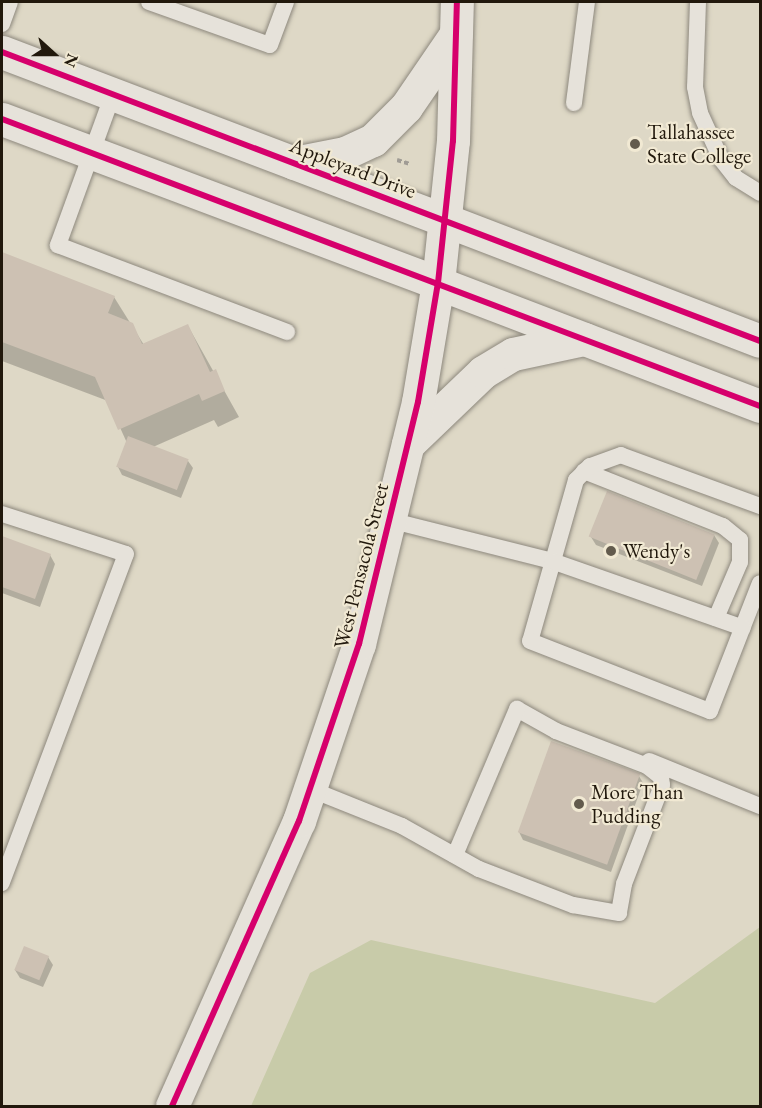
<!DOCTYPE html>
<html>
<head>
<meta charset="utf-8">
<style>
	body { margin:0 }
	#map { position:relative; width:762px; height:1108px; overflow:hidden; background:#ded8c6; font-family:"EB Garamond",serif }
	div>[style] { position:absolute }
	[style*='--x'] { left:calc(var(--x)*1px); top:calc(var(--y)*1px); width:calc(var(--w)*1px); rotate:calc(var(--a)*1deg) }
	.green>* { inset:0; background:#c8cba9 }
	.shadow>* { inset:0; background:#0003 }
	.building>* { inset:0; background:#cdc1b3; transform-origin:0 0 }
	.path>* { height:4px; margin-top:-2px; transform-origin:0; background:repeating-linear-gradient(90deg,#a09c95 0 4.5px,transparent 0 7.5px) }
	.roads { filter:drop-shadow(0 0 2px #8d887d) drop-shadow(0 0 2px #8d887d) }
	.service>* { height:16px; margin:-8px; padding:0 8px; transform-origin:8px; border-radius:8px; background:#e6e2da }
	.tertiary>* { height:33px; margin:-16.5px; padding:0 16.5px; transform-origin:16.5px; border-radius:16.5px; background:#e6e2da }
	.secondary>* { height:33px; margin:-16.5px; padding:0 16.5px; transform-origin:16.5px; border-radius:16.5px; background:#e6e2da }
	.cycleway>* { height:6px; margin:-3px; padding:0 3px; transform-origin:3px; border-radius:3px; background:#d6006c }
	.dots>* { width:16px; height:16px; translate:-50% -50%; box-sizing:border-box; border:3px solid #f1e9d3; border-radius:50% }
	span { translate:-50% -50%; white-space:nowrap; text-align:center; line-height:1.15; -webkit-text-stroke:4.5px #f1e9d3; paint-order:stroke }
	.poi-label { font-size:21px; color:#21180c }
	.left { translate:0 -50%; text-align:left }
	.street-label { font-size:21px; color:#21180c }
	.frame { position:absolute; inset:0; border:3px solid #21180c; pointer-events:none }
	.north { position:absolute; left:24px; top:24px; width:60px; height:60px; -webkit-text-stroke:4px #f1e9d3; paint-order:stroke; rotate:111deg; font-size:16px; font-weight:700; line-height:24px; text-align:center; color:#21180c }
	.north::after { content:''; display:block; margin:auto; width:21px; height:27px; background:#21180c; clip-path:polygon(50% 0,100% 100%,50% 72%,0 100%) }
</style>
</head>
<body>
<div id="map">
	<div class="green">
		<div style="clip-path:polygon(760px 927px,760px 1106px,251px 1106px,310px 973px,371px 940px,655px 1003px)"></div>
	</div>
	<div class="shadow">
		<div style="clip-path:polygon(2px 254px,114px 297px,144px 345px,188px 326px,239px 417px,218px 427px,214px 420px,153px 447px,188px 461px,193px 468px,181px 498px,122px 475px,118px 467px,127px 443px,108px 401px,2px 361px)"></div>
		<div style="clip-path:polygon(714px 535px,719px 543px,702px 586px,596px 545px,591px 537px)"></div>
		<div style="clip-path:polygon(2px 538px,50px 555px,55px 564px,40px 607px,2px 593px)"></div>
		<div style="clip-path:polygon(639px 776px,643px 783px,611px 872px,523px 840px,519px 832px)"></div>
		<div style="clip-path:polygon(48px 957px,53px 965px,43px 987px,20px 978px,15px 970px)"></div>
	</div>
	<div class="building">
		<div style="clip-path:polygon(2px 252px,115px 296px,108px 313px,133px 323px,142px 344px,188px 324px,210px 372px,216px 369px,225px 391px,202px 401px,199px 394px,118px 430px,95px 377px,2px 342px)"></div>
		<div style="left:128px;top:436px;width:65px;height:33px;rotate:21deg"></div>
		<div style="left:607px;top:491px;width:116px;height:49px;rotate:22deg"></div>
		<div style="clip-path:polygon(2px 536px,51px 554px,35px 599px,2px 587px)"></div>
		<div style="left:551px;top:741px;width:95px;height:97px;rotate:20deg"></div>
		<div style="left:24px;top:946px;width:27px;height:26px;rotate:22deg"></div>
	</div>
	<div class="path">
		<div style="--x:397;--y:160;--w:14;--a:17"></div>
	</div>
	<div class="roads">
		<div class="service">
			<div style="--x:149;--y:2;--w:128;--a:19.6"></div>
			<div style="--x:270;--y:45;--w:46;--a:-69.6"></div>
			<div style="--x:698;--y:2;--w:85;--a:92"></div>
			<div style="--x:695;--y:87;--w:26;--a:79"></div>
			<div style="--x:700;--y:113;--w:51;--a:65.5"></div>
			<div style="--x:721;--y:159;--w:24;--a:52"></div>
			<div style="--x:736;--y:178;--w:28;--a:32"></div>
			<div style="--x:2;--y:24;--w:23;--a:-70"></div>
			<div style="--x:113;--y:94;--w:161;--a:110"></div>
			<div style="--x:58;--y:245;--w:245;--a:20.8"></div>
			<div style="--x:574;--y:103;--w:102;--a:-82.7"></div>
			<div style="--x:584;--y:471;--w:149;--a:21.6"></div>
			<div style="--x:723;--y:526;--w:22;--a:39"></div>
			<div style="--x:740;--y:540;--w:22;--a:90"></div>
			<div style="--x:740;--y:562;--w:61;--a:113.2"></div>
			<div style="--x:760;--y:506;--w:148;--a:-159.9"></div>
			<div style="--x:621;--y:455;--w:33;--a:160"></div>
			<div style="--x:590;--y:466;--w:20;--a:135"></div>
			<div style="--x:576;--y:480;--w:167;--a:105.9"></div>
			<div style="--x:530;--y:641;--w:193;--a:21.3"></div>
			<div style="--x:710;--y:711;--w:137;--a:-68.7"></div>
			<div style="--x:2;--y:514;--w:130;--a:17.9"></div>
			<div style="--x:126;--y:554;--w:352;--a:110.7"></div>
			<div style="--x:389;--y:520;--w:168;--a:14.1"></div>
			<div style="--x:552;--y:561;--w:202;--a:19.3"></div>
			<div style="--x:517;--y:709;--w:45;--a:29.4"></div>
			<div style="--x:556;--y:731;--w:97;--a:21"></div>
			<div style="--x:647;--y:766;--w:18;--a:38"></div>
			<div style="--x:661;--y:777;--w:8;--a:83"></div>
			<div style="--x:662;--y:785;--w:106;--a:111"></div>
			<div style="--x:624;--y:884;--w:29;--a:100"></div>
			<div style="--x:649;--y:761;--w:120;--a:22.1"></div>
			<div style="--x:310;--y:789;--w:99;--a:21.9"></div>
			<div style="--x:402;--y:826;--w:88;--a:29.2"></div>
			<div style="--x:479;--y:869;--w:101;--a:21"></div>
			<div style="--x:573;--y:905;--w:47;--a:9.9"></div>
			<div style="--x:455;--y:855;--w:159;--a:-67"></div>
		</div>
		<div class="tertiary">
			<div style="--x:2;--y:52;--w:474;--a:20.8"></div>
			<div style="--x:2;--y:119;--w:466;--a:20.6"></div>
		</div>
		<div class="secondary">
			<div style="--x:294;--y:163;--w:52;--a:-11.1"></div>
			<div style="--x:345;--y:153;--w:31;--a:-25"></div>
			<div style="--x:373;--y:140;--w:47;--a:-45"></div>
			<div style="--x:406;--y:107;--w:88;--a:-55.6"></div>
			<div style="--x:445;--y:220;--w:337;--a:21"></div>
			<div style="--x:438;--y:283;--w:345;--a:20.9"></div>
			<div style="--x:408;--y:444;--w:104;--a:-43.8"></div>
			<div style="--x:483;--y:372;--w:35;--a:-31"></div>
			<div style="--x:513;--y:354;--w:73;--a:-11.9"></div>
			<div style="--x:172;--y:1106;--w:312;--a:-66"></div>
			<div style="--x:299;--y:821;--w:187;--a:-71.3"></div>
			<div style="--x:359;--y:644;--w:249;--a:-76.3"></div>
			<div style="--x:418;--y:402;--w:121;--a:-80.5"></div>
			<div style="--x:438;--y:283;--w:143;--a:-84"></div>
			<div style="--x:453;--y:141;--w:139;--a:-88.4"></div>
		</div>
	</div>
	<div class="cycleway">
		<div style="--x:2;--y:52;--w:811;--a:20.87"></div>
		<div style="--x:2;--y:119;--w:811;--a:20.74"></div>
		<div style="--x:172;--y:1106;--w:312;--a:-66"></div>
		<div style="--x:299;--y:821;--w:187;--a:-71.3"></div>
		<div style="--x:359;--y:644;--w:249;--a:-76.3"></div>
		<div style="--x:418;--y:402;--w:121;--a:-80.5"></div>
		<div style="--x:438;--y:283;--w:143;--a:-84"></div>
		<div style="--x:453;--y:141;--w:139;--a:-88.4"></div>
	</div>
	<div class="dots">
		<div style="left:635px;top:144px;background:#635b4d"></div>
		<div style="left:611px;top:551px;background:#635b4d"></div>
		<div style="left:579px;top:804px;background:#635b4d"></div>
	</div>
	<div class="poi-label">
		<span class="left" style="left:647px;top:144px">Tallahassee<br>State College</span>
		<span class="left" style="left:623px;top:551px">Wendy's</span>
		<span class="left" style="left:591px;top:804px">More Than<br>Pudding</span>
	</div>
	<div class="street-label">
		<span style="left:353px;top:168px;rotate:21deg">Appleyard Drive</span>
		<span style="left:361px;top:566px;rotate:-76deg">West Pensacola Street</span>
	</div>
	<div class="frame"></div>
	<div class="north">N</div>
</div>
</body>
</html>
